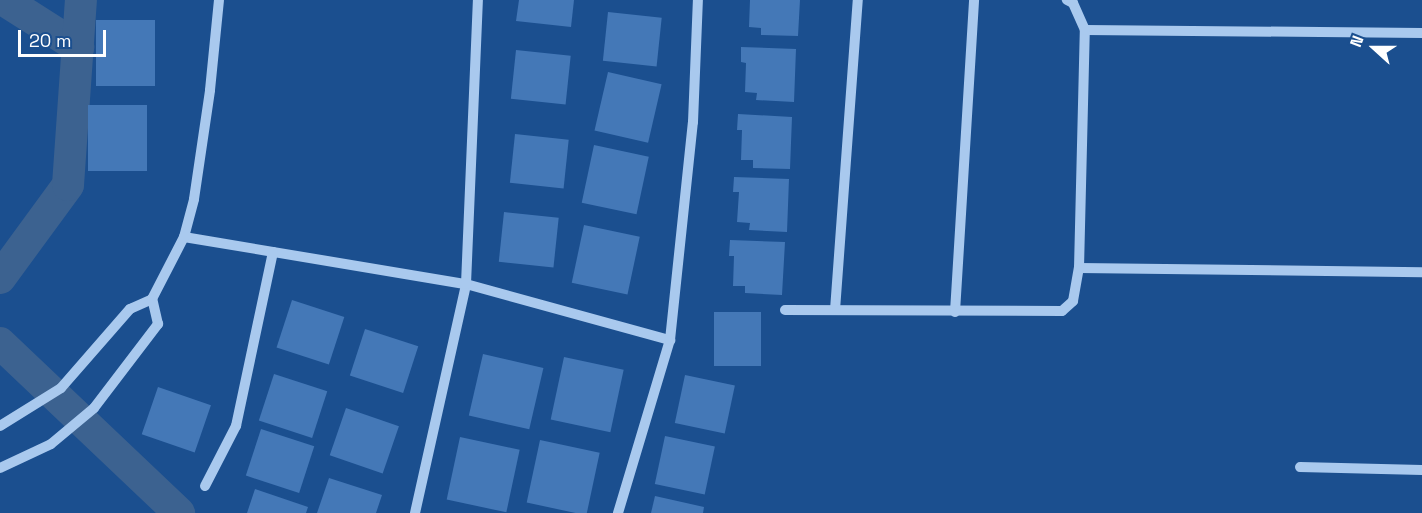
<!DOCTYPE html>
<html>
<head>
<meta charset="utf-8">
<style>
	body { margin:0 }
	#map { position:relative; width:1422px; height:513px; overflow:hidden; background:#1b4f8f; font-family:"Space Grotesk",sans-serif }
	div>[style] { position:absolute }
	[style*='--x'] { left:calc(var(--x)*1px); top:calc(var(--y)*1px); width:calc(var(--w)*1px); rotate:calc(var(--a)*1deg) }
	.canal>* { height:32px; margin:-16px; padding:0 16px; transform-origin:16px; border-radius:16px; background:#3c6290 }
	.building>* { inset:0; background:#4478b7; transform-origin:0 0 }
	.minor>* { height:10px; margin:-5px; padding:0 5px; transform-origin:5px; border-radius:5px; background:#a9c9ee }
	span { translate:-50% -50%; white-space:nowrap; text-align:center; line-height:1.15; -webkit-text-stroke:4.5px #1b4f8f; paint-order:stroke }
	.north { position:absolute; left:1344px; top:18px; width:60px; height:60px; -webkit-text-stroke:4px #1b4f8f; paint-order:stroke; rotate:291deg; font-size:16px; font-weight:700; line-height:24px; text-align:center; color:#fff }
	.north::after { content:''; display:block; margin:auto; width:21px; height:27px; background:#fff; clip-path:polygon(50% 0,100% 100%,50% 72%,0 100%) }
	.scale { position:absolute; left:18px; top:30px; width:88px; height:27px; box-sizing:border-box; border:3px solid #fff; border-top:0; padding-left:8px; font-size:18px; line-height:21px; white-space:nowrap; color:#fff; -webkit-text-stroke:4px #1b4f8f; paint-order:stroke }
</style>
</head>
<body>
<div id="map">
	<div class="canal">
		<div style="--x:4;--y:0;--w:88;--a:32.4"></div>
		<div style="--x:0;--y:278;--w:115;--a:-53.8"></div>
		<div style="--x:68;--y:185;--w:185;--a:-86"></div>
		<div style="--x:0;--y:343;--w:247;--a:43.5"></div>
	</div>
	<div class="building">
		<div style="clip-path:polygon(519px 0,574px 0,571px 27px,516px 21px)"></div>
		<div style="clip-path:polygon(750px 0,800px 0,798px 36px,761px 35px,761px 28px,749px 27px)"></div>
		<div style="left:608px;top:12px;width:54px;height:49px;rotate:6deg"></div>
		<div style="left:96px;top:20px;width:59px;height:66px"></div>
		<div style="clip-path:polygon(741px 47px,796px 49px,794px 102px,756px 100px,757px 93px,745px 92px,746px 63px,741px 62px)"></div>
		<div style="left:516px;top:50px;width:55px;height:49px;rotate:6deg"></div>
		<div style="left:608px;top:72px;width:55px;height:60px;rotate:13deg"></div>
		<div style="left:88px;top:105px;width:59px;height:66px"></div>
		<div style="clip-path:polygon(738px 114px,792px 117px,790px 169px,753px 168px,753px 160px,741px 160px,742px 130px,737px 130px)"></div>
		<div style="left:515px;top:134px;width:54px;height:49px;rotate:6deg"></div>
		<div style="left:594px;top:145px;width:56px;height:59px;rotate:12deg"></div>
		<div style="clip-path:polygon(734px 177px,789px 179px,787px 232px,749px 230px,750px 223px,737px 222px,739px 192px,733px 192px)"></div>
		<div style="left:504px;top:212px;width:55px;height:50px;rotate:6deg"></div>
		<div style="left:584px;top:225px;width:57px;height:59px;rotate:12deg"></div>
		<div style="clip-path:polygon(730px 240px,785px 242px,782px 295px,745px 293px,745px 286px,733px 286px,734px 256px,729px 256px)"></div>
		<div style="left:292px;top:300px;width:55px;height:50px;rotate:18deg"></div>
		<div style="left:714px;top:312px;width:47px;height:54px"></div>
		<div style="left:365px;top:329px;width:56px;height:49px;rotate:18deg"></div>
		<div style="left:483px;top:354px;width:62px;height:63px;rotate:13deg"></div>
		<div style="left:564px;top:357px;width:61px;height:64px;rotate:12deg"></div>
		<div style="left:274px;top:374px;width:56px;height:49px;rotate:18deg"></div>
		<div style="left:685px;top:375px;width:51px;height:49px;rotate:12deg"></div>
		<div style="left:158px;top:387px;width:56px;height:50px;rotate:19deg"></div>
		<div style="left:346px;top:408px;width:56px;height:50px;rotate:19deg"></div>
		<div style="left:261px;top:429px;width:56px;height:49px;rotate:18deg"></div>
		<div style="left:665px;top:436px;width:51px;height:49px;rotate:12deg"></div>
		<div style="left:460px;top:437px;width:61px;height:64px;rotate:12deg"></div>
		<div style="left:540px;top:440px;width:61px;height:64px;rotate:12deg"></div>
		<div style="clip-path:polygon(329px 478px,382px 495px,376px 513px,317px 513px)"></div>
		<div style="clip-path:polygon(255px 489px,308px 507px,306px 513px,247px 513px)"></div>
		<div style="clip-path:polygon(655px 496px,704px 507px,703px 513px,651px 513px)"></div>
	</div>
	<div class="minor">
		<div style="--x:1085;--y:30;--w:337;--a:0.5"></div>
		<div style="--x:184;--y:237;--w:286;--a:9.5"></div>
		<div style="--x:466;--y:284;--w:212;--a:15.4"></div>
		<div style="--x:1079;--y:268;--w:343;--a:0.7"></div>
		<div style="--x:785;--y:310;--w:277;--a:0.2"></div>
		<div style="--x:1062;--y:311;--w:15;--a:-42"></div>
		<div style="--x:1073;--y:301;--w:34;--a:-80"></div>
		<div style="--x:1079;--y:268;--w:238;--a:-88.6"></div>
		<div style="--x:1085;--y:30;--w:30;--a:-114"></div>
		<div style="--x:1073;--y:3;--w:7;--a:-153"></div>
		<div style="--x:835;--y:310;--w:311;--a:-85.8"></div>
		<div style="--x:955;--y:312;--w:313;--a:-86.5"></div>
		<div style="--x:0;--y:426;--w:72;--a:-31.9"></div>
		<div style="--x:61;--y:388;--w:105;--a:-48.9"></div>
		<div style="--x:130;--y:309;--w:24;--a:-24"></div>
		<div style="--x:152;--y:299;--w:70;--a:-62.7"></div>
		<div style="--x:184;--y:237;--w:39;--a:-75"></div>
		<div style="--x:194;--y:199;--w:110;--a:-81.6"></div>
		<div style="--x:210;--y:90;--w:90;--a:-84.3"></div>
		<div style="--x:1300;--y:467;--w:122;--a:1.4"></div>
		<div style="--x:0;--y:468;--w:56;--a:-25.2"></div>
		<div style="--x:51;--y:444;--w:56;--a:-39.9"></div>
		<div style="--x:94;--y:408;--w:106;--a:-52.7"></div>
		<div style="--x:158;--y:324;--w:26;--a:-103"></div>
		<div style="--x:205;--y:486;--w:68;--a:-62.7"></div>
		<div style="--x:236;--y:426;--w:178;--a:-78"></div>
		<div style="--x:415;--y:513;--w:235;--a:-77.4"></div>
		<div style="--x:466;--y:284;--w:284;--a:-87.6"></div>
		<div style="--x:618;--y:513;--w:181;--a:-73.3"></div>
		<div style="--x:670;--y:340;--w:219;--a:-84"></div>
		<div style="--x:693;--y:122;--w:122;--a:-87.7"></div>
	</div>
	<div class="north">N</div>
	<div class="scale">20 m</div>
</div>
</body>
</html>
